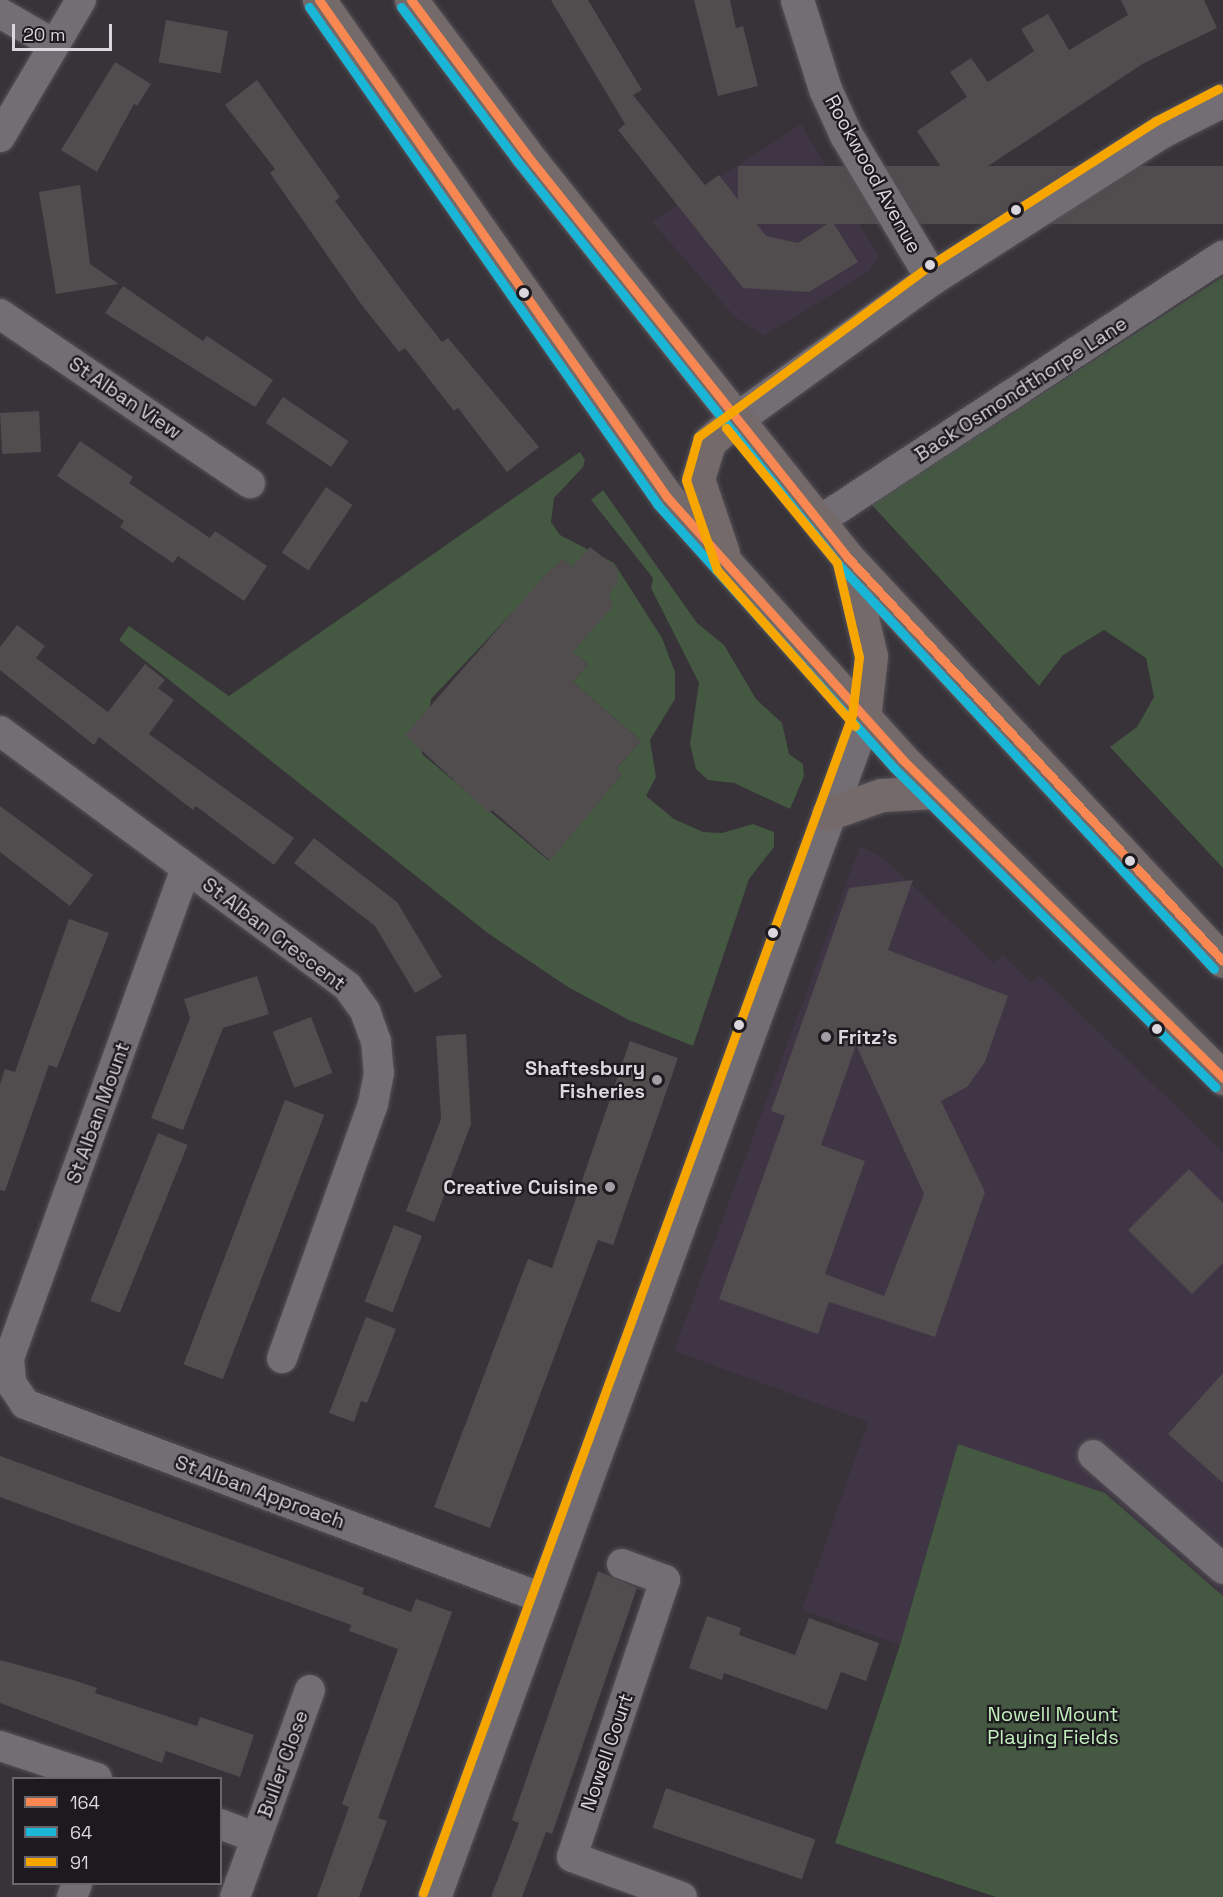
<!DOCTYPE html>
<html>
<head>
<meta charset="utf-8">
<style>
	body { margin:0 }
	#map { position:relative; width:1223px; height:1897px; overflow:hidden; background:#373339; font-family:"Space Grotesk",sans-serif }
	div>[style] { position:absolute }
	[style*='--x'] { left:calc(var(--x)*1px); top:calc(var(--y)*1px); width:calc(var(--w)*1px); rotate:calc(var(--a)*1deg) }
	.built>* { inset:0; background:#3f3544 }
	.green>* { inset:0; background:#445842 }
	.building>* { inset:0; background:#514c4e; transform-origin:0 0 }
	.roads { filter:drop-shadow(0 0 2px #535056) drop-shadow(0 0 2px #535056) }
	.minor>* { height:30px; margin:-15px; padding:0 15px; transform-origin:15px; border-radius:15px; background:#726e73 }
	.tertiary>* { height:33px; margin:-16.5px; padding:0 16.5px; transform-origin:16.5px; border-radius:16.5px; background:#726e73 }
	.secondary>* { height:33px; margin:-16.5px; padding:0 16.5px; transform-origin:16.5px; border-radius:16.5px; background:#726e73 }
	.trunk>* { height:33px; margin:-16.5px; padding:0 16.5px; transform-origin:16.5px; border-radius:16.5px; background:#746a69 }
	.bus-1>* { height:9px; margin:-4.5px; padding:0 4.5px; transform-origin:4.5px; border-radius:4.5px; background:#f88751 }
	.bus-2>* { height:9px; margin:-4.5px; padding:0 4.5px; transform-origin:4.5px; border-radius:4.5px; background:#1ab6d8 }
	.bus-3>* { height:9px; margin:-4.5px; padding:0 4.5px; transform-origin:4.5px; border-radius:4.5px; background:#f7a600 }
	.dots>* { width:16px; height:16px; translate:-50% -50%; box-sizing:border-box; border:3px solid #1d1a1f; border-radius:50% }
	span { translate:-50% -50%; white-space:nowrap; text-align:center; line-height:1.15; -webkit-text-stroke:4.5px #1d1a1f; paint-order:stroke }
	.street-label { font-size:20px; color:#dad6dd }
	.poi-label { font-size:20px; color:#dad6dd; font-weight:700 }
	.left { translate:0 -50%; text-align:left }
	.right { translate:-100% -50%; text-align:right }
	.park-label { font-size:20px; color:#c2efbc }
	.legend { position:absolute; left:12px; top:1777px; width:210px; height:108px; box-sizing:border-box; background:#1d1a1f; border:2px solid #69656b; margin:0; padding:8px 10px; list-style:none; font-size:18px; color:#dad6dd }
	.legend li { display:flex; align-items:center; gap:12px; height:30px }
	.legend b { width:30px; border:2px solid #69656b }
	.scale { position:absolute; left:12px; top:24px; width:100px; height:27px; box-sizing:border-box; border:3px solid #dad6dd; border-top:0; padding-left:8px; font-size:18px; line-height:21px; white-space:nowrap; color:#dad6dd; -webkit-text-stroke:4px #1d1a1f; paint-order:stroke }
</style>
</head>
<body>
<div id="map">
	<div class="built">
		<div style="clip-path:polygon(801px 124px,879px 257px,868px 272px,764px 336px,735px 317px,652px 222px)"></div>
		<div style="clip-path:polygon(860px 846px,885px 859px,994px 963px,1003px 955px,1032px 983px,1039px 974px,1223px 1152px,1223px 1596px,1105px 1493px,958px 1444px,900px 1645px,802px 1610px,868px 1422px,674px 1351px)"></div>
	</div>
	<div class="green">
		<div style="clip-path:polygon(1223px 277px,1223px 868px,1110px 747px,1137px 727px,1154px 697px,1146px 658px,1104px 630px,1063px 655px,1039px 686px,871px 504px)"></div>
		<div style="clip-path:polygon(evenodd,580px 452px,585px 460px,583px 467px,554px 498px,551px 522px,560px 535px,614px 563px,662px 638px,675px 672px,675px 699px,650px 740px,656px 777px,646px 796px,674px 819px,703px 832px,722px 833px,753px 824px,774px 832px,774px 847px,749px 879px,693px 1046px,629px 1020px,568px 987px,489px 934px,119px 640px,129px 626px,229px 696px,580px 452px,563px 559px,572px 567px,573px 652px,588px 664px,573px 682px,641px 741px,616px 769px,622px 774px,549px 861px,422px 754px,431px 699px,563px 559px)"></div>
		<div style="clip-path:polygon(603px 490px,697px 623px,724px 645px,756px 699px,782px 723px,789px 754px,803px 764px,804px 776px,790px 809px,734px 783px,708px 780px,696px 769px,690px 744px,699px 683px,651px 588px,653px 578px,591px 500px)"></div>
		<div style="clip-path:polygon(958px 1444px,1105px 1493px,1223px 1596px,1223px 1897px,996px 1897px,835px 1843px,900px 1645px)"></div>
	</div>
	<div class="building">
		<div style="clip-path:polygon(551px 0,588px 0,642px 90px,633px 95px,705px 185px,719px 175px,766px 236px,798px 243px,832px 221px,858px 262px,809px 292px,743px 288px,618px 130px,625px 124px)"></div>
		<div style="clip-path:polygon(694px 0,730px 0,736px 28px,743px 26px,758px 86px,718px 96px)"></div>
		<div style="clip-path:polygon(1121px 0,1204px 0,1217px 28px,1144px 63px,955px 188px,917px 131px,967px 97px,950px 72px,971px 58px,988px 82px,1034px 51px,1021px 29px,1048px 14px,1069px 50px,1128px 15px)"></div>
		<div style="left:166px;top:20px;width:63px;height:43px;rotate:10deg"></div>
		<div style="clip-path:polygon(115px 62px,151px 84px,137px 106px,134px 104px,97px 172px,61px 150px)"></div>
		<div style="clip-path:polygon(257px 80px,340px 197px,335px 201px,412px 304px,442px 342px,448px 338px,539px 447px,507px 472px,458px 408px,454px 411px,405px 348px,399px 352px,361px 304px,270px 173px,275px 169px,225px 105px)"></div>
		<div style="left:1223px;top:166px;width:58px;height:485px;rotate:90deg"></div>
		<div style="clip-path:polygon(80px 185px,90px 264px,119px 284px,56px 294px,39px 192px)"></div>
		<div style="clip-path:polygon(123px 286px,203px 341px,207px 336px,273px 380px,255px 407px,105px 313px)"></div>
		<div style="left:283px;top:397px;width:79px;height:31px;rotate:34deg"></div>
		<div style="left:39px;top:411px;width:41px;height:39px;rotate:87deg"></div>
		<div style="clip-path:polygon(80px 441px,133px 477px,129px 483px,170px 511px,210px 538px,215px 531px,267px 566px,244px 601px,178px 556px,173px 563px,120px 527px,124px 521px,57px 476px)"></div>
		<div style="left:326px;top:487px;width:32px;height:79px;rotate:34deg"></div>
		<div style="clip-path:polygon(590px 547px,617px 568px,618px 582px,609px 593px,613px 606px,573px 652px,588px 664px,573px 682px,641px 741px,616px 769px,622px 774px,550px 861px,492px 810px,489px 813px,405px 735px,546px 574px,563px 559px,572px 567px)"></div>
		<div style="clip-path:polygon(17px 625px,45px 646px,36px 658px,108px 712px,145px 664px,165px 680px,158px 688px,174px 700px,149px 734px,294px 838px,274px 865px,196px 806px,193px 810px,99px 737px,94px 745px,0 670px,0 647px)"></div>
		<div style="clip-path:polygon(0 806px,93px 875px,70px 906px,0 852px)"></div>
		<div style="clip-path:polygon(314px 838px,397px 902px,442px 977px,415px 993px,375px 926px,294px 863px)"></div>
		<div style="clip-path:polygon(evenodd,913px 880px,888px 950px,1008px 996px,985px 1062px,967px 1087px,941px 1101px,985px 1192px,935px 1337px,829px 1302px,818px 1334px,719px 1299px,785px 1116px,771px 1111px,849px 888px,913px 880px,856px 1045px,924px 1194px,884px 1296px,825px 1274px,865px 1161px,821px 1145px,856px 1045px)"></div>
		<div style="clip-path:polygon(69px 919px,109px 933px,57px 1068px,49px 1065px,5px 1191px,0 1190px,0 1084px,5px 1069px,15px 1072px)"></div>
		<div style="clip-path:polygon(257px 976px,269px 1014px,223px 1028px,183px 1130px,151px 1118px,190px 1018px,184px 999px)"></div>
		<div style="left:311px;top:1017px;width:60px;height:41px;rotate:69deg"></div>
		<div style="clip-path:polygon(466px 1034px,471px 1124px,434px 1222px,406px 1211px,441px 1119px,436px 1036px)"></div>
		<div style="clip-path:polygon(630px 1041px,678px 1058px,613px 1245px,598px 1240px,490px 1528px,434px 1507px,528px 1259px,552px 1268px)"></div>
		<div style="left:285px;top:1100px;width:42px;height:283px;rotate:21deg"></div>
		<div style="left:158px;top:1133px;width:32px;height:181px;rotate:22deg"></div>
		<div style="clip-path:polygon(1189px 1169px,1223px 1203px,1223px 1263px,1192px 1294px,1128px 1230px)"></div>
		<div style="left:394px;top:1225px;width:30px;height:82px;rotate:21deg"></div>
		<div style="clip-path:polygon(366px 1317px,396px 1329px,367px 1403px,361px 1401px,354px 1422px,329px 1413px)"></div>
		<div style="clip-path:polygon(1223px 1373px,1223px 1483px,1168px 1434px)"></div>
		<div style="clip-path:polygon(0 1456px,364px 1588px,362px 1594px,411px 1612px,416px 1599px,452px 1612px,378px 1818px,387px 1821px,359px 1897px,317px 1897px,349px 1807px,342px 1804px,398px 1649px,349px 1631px,351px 1625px,0 1497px)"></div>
		<div style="clip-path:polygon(598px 1571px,637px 1588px,552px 1834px,546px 1832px,522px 1897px,491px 1897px,519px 1823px,512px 1820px)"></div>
		<div style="clip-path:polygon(707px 1616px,741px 1628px,739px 1635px,795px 1655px,809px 1618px,879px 1643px,866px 1681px,841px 1672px,827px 1710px,724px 1673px,722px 1680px,689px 1668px)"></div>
		<div style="clip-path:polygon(0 1660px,73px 1680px,97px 1688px,95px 1693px,197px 1726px,200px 1717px,254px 1735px,240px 1777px,166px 1751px,162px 1763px,0 1703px)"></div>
		<div style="left:666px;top:1788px;width:158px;height:42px;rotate:19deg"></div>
	</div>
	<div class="roads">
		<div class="minor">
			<div style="--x:0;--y:13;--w:62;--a:29.9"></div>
			<div style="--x:0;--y:137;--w:159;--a:-59.4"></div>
			<div style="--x:0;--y:314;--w:302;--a:34.1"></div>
			<div style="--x:819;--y:521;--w:483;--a:-33.3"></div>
			<div style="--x:0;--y:731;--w:431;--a:36.3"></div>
			<div style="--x:347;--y:986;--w:31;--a:54"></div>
			<div style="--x:365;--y:1011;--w:32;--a:70"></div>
			<div style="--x:376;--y:1041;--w:32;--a:85"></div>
			<div style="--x:379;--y:1073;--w:32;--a:101"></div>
			<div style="--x:373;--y:1104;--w:270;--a:109.7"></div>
			<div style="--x:186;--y:868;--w:521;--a:109.86"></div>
			<div style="--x:9;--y:1358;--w:25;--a:85"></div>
			<div style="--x:11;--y:1383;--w:25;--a:56"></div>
			<div style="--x:25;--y:1404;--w:552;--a:20.57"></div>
			<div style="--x:1093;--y:1455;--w:173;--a:41.2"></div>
			<div style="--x:622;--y:1564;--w:46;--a:20.4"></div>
			<div style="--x:665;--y:1580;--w:292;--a:108.6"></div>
			<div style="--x:572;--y:1857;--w:117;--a:20"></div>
			<div style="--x:0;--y:1746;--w:102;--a:18.3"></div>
			<div style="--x:220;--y:1824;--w:39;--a:21"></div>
			<div style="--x:72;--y:1897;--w:14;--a:-69"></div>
			<div style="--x:235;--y:1897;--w:220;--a:-70.1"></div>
		</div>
		<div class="tertiary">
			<div style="--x:797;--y:0;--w:93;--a:72.5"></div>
			<div style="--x:825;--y:89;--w:51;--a:65.5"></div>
			<div style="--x:846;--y:135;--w:167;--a:59"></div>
			<div style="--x:735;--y:420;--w:243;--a:-35.8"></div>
			<div style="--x:932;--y:278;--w:273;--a:-32.6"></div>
			<div style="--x:1162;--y:131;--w:68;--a:-26.9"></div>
		</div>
		<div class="secondary">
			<div style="--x:434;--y:1897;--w:1255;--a:-69.96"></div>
		</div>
		<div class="trunk">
			<div style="--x:319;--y:0;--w:607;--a:55"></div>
			<div style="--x:667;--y:497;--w:352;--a:48.1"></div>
			<div style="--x:902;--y:759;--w:453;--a:44.8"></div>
			<div style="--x:411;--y:0;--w:192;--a:53.2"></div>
			<div style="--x:526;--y:154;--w:517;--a:51.44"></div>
			<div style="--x:848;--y:558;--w:550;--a:47.06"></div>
			<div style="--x:723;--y:553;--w:78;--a:-108.7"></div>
			<div style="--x:698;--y:479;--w:39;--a:-73"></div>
			<div style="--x:709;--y:442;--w:34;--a:-40"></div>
			<div style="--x:848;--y:558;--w:101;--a:76.8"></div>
			<div style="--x:871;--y:656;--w:62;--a:96.4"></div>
			<div style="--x:828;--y:814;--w:56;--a:-19.7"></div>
			<div style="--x:881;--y:795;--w:54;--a:-3.2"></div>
		</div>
	</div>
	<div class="bus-1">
		<div style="--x:319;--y:0;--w:607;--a:55"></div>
		<div style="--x:667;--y:497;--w:352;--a:48.1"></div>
		<div style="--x:902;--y:759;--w:453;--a:44.8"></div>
		<div style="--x:411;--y:0;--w:192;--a:53.2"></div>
		<div style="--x:526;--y:154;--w:517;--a:51.44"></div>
		<div style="--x:848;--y:558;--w:550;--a:47.06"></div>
	</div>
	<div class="bus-2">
		<div style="--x:309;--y:7;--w:608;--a:54.98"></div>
		<div style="--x:658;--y:505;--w:353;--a:48.1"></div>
		<div style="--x:894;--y:768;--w:453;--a:44.8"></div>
		<div style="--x:401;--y:7;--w:193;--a:53"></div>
		<div style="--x:517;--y:161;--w:517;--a:51.44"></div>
		<div style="--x:839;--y:565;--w:551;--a:47.13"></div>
	</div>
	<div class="bus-3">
		<div style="--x:855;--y:726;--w:208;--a:-131.5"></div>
		<div style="--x:717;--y:570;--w:95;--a:-109"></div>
		<div style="--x:686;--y:480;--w:45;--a:-74.4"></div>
		<div style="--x:698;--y:437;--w:284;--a:-36.5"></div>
		<div style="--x:926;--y:268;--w:273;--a:-32.6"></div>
		<div style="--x:1156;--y:121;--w:70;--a:-27.3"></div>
		<div style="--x:423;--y:1893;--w:1254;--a:-69.99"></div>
		<div style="--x:852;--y:715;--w:58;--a:-83.1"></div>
		<div style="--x:859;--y:657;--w:97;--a:-103.2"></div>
		<div style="--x:837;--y:563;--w:175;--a:-129.4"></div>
	</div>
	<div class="dots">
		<div style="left:1016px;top:210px;background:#dad6dd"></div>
		<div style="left:930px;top:265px;background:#dad6dd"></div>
		<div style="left:524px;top:293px;background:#dad6dd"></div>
		<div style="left:1130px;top:861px;background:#dad6dd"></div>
		<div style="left:773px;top:933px;background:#dad6dd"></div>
		<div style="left:739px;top:1025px;background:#dad6dd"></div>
		<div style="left:1157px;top:1029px;background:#dad6dd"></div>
		<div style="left:826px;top:1037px;background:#a19da4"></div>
		<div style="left:657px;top:1080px;background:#a19da4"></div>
		<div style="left:610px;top:1187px;background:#a19da4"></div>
	</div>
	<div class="street-label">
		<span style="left:873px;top:174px;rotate:61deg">Rookwood Avenue</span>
		<span style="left:1021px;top:389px;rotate:-33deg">Back Osmondthorpe Lane</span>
		<span style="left:125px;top:398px;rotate:34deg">St Alban View</span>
		<span style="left:274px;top:934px;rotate:37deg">St Alban Crescent</span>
		<span style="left:98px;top:1113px;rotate:-70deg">St Alban Mount</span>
		<span style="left:260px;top:1492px;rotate:20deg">St Alban Approach</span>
		<span style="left:607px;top:1752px;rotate:-71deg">Nowell Court</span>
		<span style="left:283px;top:1764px;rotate:-70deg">Buller Close</span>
	</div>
	<div class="poi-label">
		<span class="left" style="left:838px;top:1037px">Fritz's</span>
		<span class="right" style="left:645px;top:1080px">Shaftesbury<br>Fisheries</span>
		<span class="right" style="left:598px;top:1187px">Creative Cuisine</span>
	</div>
	<div class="park-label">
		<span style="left:1053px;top:1726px">Nowell Mount<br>Playing Fields</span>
	</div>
	<ul class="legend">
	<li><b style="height:8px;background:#f88751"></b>164</li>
	<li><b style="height:8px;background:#1ab6d8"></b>64</li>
	<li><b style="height:8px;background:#f7a600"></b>91</li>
	</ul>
	<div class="scale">20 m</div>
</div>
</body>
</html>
